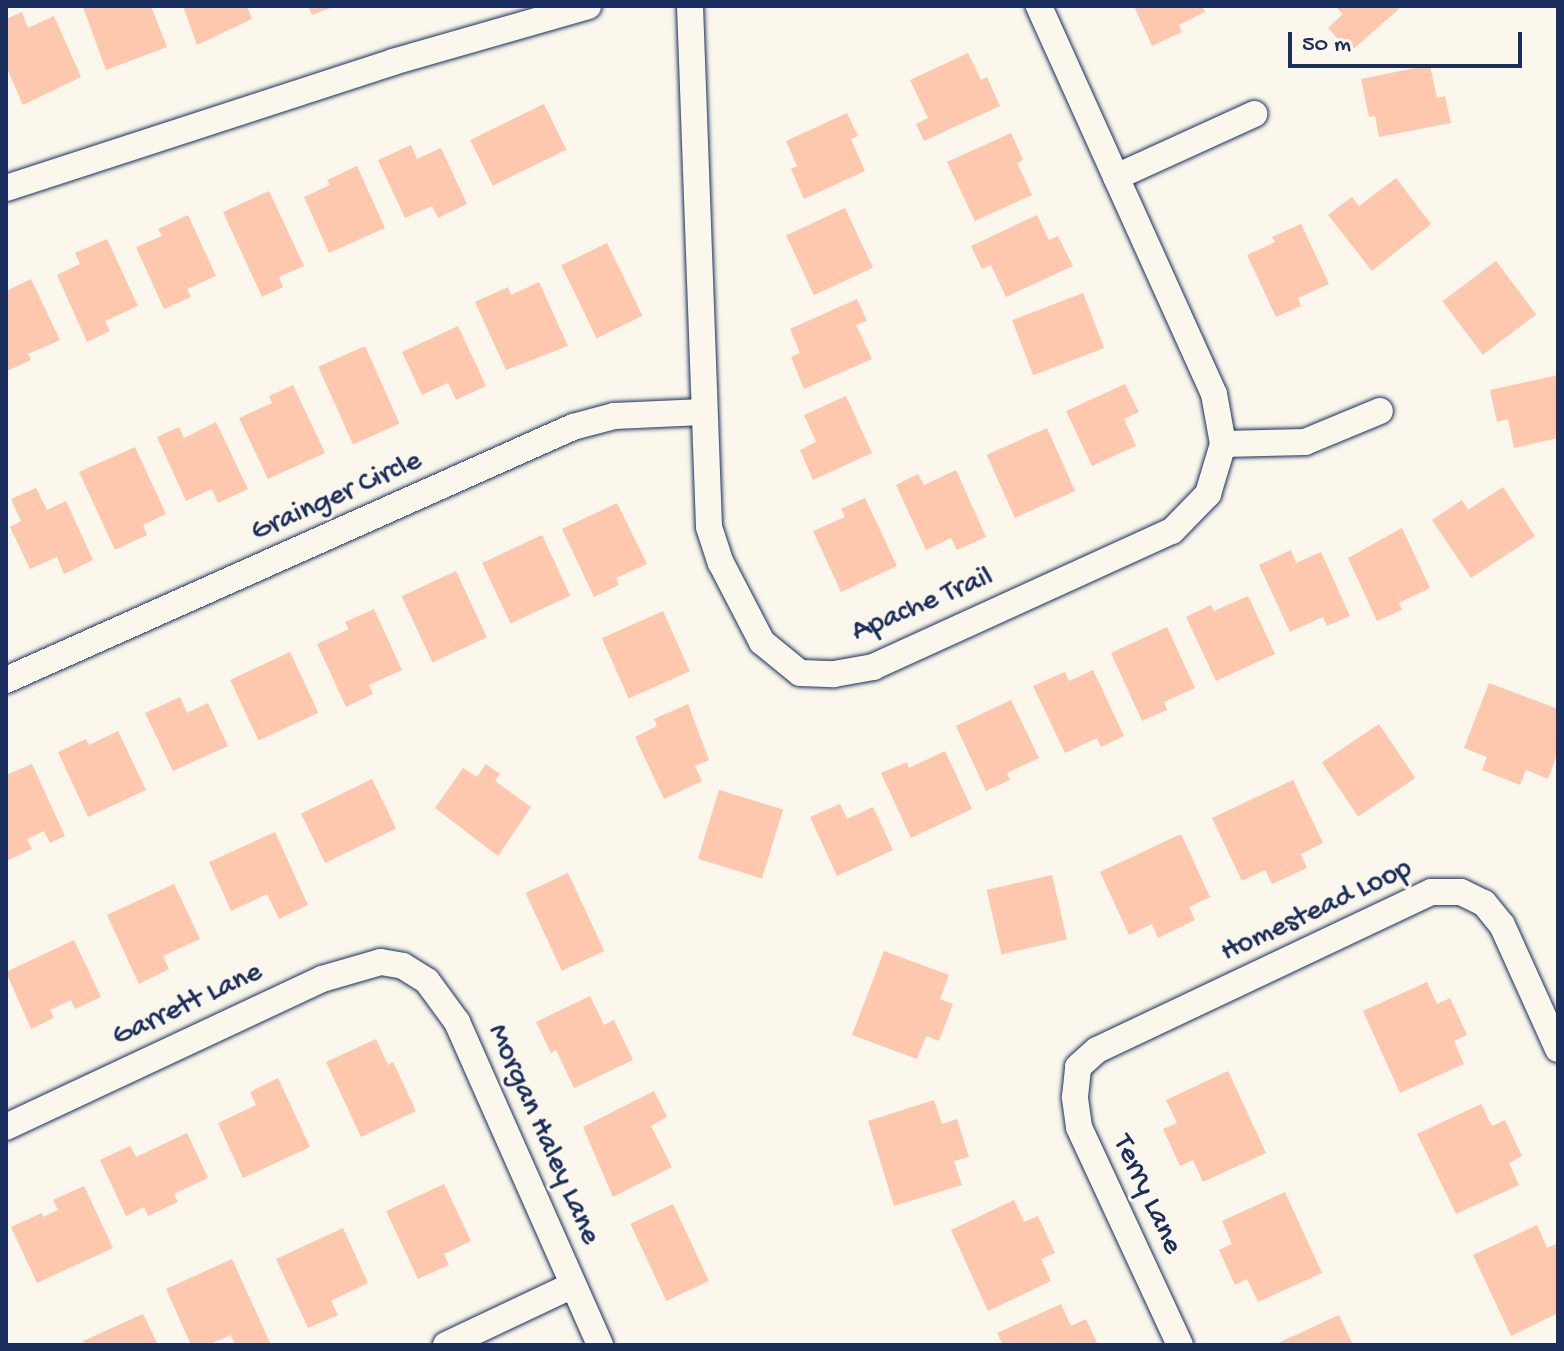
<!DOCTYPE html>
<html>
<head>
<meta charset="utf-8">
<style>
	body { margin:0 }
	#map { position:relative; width:1564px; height:1351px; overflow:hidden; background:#fbf7ec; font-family:"Gochi Hand",sans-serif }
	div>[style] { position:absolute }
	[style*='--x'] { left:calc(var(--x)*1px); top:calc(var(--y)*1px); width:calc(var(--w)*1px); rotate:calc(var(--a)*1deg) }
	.building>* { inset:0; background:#fec8af; transform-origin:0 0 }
	.roads { filter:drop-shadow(0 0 2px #1b2f5e) drop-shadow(0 0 2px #1b2f5e) }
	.minor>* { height:26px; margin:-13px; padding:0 13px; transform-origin:13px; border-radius:13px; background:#fbf7ec }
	span { translate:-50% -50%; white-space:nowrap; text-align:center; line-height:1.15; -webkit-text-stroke:6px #fbf7ec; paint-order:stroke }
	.street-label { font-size:30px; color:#1b2f5e }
	.frame { position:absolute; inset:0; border:8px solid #1b2f5e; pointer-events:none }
	.scale { position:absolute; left:1288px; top:32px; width:234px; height:36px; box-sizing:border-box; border:4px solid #1b2f5e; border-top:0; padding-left:10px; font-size:24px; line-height:28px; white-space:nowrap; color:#1b2f5e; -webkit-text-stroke:6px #fbf7ec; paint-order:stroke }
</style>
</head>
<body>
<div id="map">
	<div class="building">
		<div style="clip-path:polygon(151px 6px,167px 47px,106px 70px,83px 7px)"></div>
		<div style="clip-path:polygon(183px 6px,247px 6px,252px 19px,197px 45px)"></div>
		<div style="clip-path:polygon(308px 6px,336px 6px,312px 15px)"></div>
		<div style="clip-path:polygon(1134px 6px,1202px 6px,1205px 12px,1179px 25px,1182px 32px,1152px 46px)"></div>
		<div style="clip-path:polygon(1335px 6px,1398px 6px,1400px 8px,1350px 52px,1328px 28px,1343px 14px)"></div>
		<div style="clip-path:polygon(22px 12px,28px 28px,54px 16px,81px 77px,23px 105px,6px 66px,6px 19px)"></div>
		<div style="clip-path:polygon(968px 53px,981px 80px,987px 77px,1000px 106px,924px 141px,916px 124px,928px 118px,910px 80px)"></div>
		<div style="clip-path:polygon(1430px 65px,1437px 98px,1445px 96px,1451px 123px,1379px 137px,1375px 116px,1369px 117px,1361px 79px)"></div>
		<div style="left:544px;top:104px;width:51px;height:82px;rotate:64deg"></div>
		<div style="clip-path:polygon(847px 113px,858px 136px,851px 139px,865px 171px,804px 199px,791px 169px,797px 166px,786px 141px)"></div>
		<div style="clip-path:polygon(1011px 133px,1023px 160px,1017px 163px,1032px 195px,975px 221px,947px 162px)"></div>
		<div style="clip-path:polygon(411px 145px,417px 159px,441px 148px,467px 204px,438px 218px,432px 206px,405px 218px,378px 160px)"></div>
		<div style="clip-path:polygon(357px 166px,385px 228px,329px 253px,304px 197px,330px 185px,327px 180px)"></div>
		<div style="clip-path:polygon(1396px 178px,1431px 224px,1372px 271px,1328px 215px,1352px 197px,1359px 206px)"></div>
		<div style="clip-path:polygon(269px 191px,304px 266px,279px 277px,283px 287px,262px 297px,223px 212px)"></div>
		<div style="left:845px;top:208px;width:66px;height:65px;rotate:65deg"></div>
		<div style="clip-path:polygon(188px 215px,216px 276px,187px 289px,191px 297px,164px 309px,136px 247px,162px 236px,158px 229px)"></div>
		<div style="clip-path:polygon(1037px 215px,1049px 240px,1058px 236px,1073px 266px,1006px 297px,991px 265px,982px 269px,971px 246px)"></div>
		<div style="clip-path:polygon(1301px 224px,1329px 284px,1298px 298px,1301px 306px,1276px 317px,1247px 255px,1275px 242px,1272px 237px)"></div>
		<div style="clip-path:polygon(107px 239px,138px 306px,105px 321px,110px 331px,87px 342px,57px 275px,80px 264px,75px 253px)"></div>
		<div style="left:607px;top:243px;width:81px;height:51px;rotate:64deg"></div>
		<div style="left:1496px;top:261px;width:67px;height:67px;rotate:53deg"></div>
		<div style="clip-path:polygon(31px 279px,60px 340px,28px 354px,31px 360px,7px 371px,6px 291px)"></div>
		<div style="clip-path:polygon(539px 282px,568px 346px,506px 370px,475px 302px,508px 287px,511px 295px)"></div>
		<div style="left:1083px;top:293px;width:59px;height:76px;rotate:69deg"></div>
		<div style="clip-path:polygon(857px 299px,867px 321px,856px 325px,872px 359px,804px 389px,791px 357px,800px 353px,790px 329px)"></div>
		<div style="clip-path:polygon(458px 326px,486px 386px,456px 400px,448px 383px,422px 395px,402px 352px)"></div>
		<div style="left:365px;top:346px;width:85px;height:51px;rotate:66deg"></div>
		<div style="clip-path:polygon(1558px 375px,1558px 438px,1514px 448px,1508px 419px,1497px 422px,1490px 390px)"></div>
		<div style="clip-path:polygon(1125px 384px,1139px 412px,1124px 419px,1136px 446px,1092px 466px,1066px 411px)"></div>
		<div style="clip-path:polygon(293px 385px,325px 453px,268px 479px,239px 418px,272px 403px,269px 396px)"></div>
		<div style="clip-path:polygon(846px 396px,872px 453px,813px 480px,800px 450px,816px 442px,804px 415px)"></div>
		<div style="clip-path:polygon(216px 422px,248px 489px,218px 503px,212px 489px,186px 501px,157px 437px,179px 427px,184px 438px)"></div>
		<div style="left:1047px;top:428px;width:69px;height:66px;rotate:66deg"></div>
		<div style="clip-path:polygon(135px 447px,166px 514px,143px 525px,147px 535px,115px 550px,79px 472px)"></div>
		<div style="clip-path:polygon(956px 470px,986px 537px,957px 550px,951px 538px,926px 550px,896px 485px,918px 474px,924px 485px)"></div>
		<div style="clip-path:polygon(1503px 487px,1535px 536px,1471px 578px,1432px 520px,1462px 500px,1468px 510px)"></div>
		<div style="clip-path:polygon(36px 488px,47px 510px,66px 501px,93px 560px,64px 574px,57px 557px,30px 569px,10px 527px,21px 521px,11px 499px)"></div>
		<div style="clip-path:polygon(865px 498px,897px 566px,841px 592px,813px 531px,845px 517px,841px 509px)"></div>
		<div style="clip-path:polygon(617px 503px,647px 564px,616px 578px,619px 585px,594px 597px,562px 529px)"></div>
		<div style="clip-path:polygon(1402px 528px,1430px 588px,1399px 603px,1402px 610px,1377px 621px,1348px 558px)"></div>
		<div style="left:542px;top:535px;width:67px;height:66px;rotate:65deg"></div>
		<div style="clip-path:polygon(1291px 550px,1296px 563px,1321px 552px,1350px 616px,1327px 626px,1323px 617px,1290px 632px,1259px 565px)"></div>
		<div style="left:456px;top:571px;width:73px;height:60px;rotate:65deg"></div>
		<div style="clip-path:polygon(1248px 596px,1275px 654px,1216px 681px,1186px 617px,1211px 605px,1214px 611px)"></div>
		<div style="clip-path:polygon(374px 609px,402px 670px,369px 685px,373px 694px,346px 707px,317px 644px,349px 629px,345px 622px)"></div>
		<div style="left:663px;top:611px;width:66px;height:67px;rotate:66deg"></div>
		<div style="clip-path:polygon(1167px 627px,1195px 688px,1164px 702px,1167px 710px,1142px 721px,1111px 653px)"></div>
		<div style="left:290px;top:652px;width:67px;height:66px;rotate:65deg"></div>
		<div style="clip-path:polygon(1093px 670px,1124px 736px,1101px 747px,1097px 738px,1065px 753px,1033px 686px,1065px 672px,1069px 681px)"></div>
		<div style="clip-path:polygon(1489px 683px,1558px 709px,1558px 752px,1548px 779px,1526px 770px,1520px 785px,1482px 770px,1487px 757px,1464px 748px)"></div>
		<div style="clip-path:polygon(180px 697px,187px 713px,208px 703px,228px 746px,173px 771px,145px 713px)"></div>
		<div style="clip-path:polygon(1011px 700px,1039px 758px,1007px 773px,1010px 780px,986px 791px,956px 726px)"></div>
		<div style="clip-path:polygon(688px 704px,709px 760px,695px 766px,702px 781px,664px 799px,635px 737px,657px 726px,654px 719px)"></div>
		<div style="left:1379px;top:724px;width:65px;height:69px;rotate:56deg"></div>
		<div style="clip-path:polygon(118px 731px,146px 790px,88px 817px,58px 752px,86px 739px,89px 745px)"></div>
		<div style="clip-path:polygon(945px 751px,972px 809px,911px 838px,881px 773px,907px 762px,909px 768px)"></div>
		<div style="clip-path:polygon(32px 764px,65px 836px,50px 843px,44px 831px,27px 839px,32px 849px,6px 861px,6px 775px)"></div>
		<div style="clip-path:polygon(486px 764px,500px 774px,495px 781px,531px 807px,498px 856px,435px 808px,463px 768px,477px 777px)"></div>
		<div style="left:372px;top:779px;width:55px;height:79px;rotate:64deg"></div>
		<div style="clip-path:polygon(1293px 780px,1323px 843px,1301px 854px,1307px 868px,1272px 884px,1265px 870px,1242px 881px,1212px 818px)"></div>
		<div style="left:719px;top:790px;width:67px;height:72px;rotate:17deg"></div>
		<div style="clip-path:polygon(840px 804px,847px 819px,873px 807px,893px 850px,837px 876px,810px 817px)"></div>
		<div style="clip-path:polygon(275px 832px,308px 905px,279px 919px,267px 894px,231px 911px,209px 862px)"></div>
		<div style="clip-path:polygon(1181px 834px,1210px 897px,1189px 907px,1195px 920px,1158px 938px,1152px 924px,1129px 935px,1100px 872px)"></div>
		<div style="left:568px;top:873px;width:86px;height:47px;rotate:65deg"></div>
		<div style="left:1052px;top:875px;width:66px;height:67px;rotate:77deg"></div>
		<div style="clip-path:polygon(174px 884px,200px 939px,163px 956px,169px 969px,139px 984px,107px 915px)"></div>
		<div style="clip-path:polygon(74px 940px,101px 997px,75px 1009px,71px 1000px,50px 1010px,54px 1018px,31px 1029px,6px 972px)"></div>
		<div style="clip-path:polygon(884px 951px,949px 975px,940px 999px,953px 1004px,939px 1041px,926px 1036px,917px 1059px,852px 1035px)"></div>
		<div style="clip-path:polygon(1427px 982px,1437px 1004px,1450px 998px,1467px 1035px,1454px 1041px,1464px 1064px,1400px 1093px,1363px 1011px)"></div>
		<div style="clip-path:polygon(590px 996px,604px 1025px,614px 1020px,633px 1060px,574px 1088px,556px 1050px,551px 1053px,536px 1022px)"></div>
		<div style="clip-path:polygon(376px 1039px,388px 1065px,393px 1062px,416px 1111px,361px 1137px,326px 1062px)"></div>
		<div style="clip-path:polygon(1228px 1071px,1266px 1153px,1203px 1182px,1193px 1160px,1180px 1166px,1163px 1129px,1177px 1123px,1166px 1100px)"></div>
		<div style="clip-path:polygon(278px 1078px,310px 1147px,243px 1178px,218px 1123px,256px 1105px,250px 1092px)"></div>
		<div style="clip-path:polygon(654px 1091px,667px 1117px,651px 1126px,672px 1167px,613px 1197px,583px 1127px)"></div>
		<div style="clip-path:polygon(934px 1100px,942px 1124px,957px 1119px,969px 1157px,954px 1161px,962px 1185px,894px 1206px,868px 1121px)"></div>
		<div style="clip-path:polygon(1481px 1104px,1492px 1126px,1505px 1120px,1522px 1156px,1509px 1163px,1519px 1185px,1456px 1214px,1417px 1134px)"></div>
		<div style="clip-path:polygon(187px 1133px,208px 1178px,174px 1194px,178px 1202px,148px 1216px,144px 1207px,126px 1216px,100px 1160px,130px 1146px,136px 1157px)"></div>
		<div style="clip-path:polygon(444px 1184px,471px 1241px,444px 1254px,449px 1265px,418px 1279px,386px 1211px)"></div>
		<div style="clip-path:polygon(84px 1186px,113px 1248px,37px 1283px,11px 1227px,42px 1213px,43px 1217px,58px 1210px,53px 1200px)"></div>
		<div style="clip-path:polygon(1285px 1192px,1322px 1273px,1258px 1302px,1247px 1279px,1235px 1285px,1219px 1250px,1232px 1244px,1222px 1221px)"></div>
		<div style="clip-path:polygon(1014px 1200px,1024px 1222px,1038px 1216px,1055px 1253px,1041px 1259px,1051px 1281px,988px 1311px,951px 1230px)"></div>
		<div style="left:673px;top:1204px;width:85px;height:47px;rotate:65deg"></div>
		<div style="clip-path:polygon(1537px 1225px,1547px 1248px,1558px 1243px,1558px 1313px,1511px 1336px,1473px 1255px)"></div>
		<div style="clip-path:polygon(343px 1228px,368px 1283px,331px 1301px,338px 1315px,308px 1328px,276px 1259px)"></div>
		<div style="clip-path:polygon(232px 1259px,271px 1345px,235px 1345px,231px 1335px,208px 1345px,191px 1345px,166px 1289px)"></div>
		<div style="clip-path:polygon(1061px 1304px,1071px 1326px,1086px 1319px,1098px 1345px,1003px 1345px,997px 1333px)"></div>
		<div style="clip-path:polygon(143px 1314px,158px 1345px,85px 1345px,83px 1341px)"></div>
		<div style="clip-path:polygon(1339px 1315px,1353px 1345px,1274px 1345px)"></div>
	</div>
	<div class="roads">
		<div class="minor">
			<div style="--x:690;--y:6;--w:521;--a:87.91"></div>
			<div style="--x:709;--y:527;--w:38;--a:72"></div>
			<div style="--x:721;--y:563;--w:89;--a:62.6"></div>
			<div style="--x:762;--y:642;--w:49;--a:39.2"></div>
			<div style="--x:800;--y:673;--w:34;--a:2"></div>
			<div style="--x:834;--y:674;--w:40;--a:-10"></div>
			<div style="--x:873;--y:667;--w:328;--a:-24.5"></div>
			<div style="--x:1172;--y:531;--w:52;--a:-45.8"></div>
			<div style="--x:1208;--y:494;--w:52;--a:-73.3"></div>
			<div style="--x:1223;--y:444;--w:51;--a:-100.2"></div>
			<div style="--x:1214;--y:394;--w:426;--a:-114.3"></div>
			<div style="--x:1116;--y:177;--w:152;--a:-24.5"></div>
			<div style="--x:6;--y:188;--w:407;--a:-18"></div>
			<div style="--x:393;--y:62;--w:203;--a:-16"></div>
			<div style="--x:1223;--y:444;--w:82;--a:-1.4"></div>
			<div style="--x:1305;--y:442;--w:81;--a:-22.5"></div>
			<div style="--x:6;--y:680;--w:621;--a:-24.05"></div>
			<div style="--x:573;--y:427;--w:42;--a:-15"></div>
			<div style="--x:614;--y:416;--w:89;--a:-2.6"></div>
			<div style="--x:6;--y:1127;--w:349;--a:-25.1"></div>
			<div style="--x:322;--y:979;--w:61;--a:-16.1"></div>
			<div style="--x:381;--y:962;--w:22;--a:10"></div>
			<div style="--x:403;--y:966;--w:28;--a:32"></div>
			<div style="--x:427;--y:981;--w:51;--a:53.8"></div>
			<div style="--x:457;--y:1022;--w:353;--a:66.1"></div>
			<div style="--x:446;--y:1345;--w:140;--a:-25.3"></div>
			<div style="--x:1180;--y:1345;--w:240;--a:-114.9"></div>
			<div style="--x:1079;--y:1127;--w:30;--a:-98"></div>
			<div style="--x:1075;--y:1097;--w:30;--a:-84"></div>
			<div style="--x:1078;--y:1067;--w:25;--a:-42"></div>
			<div style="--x:1097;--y:1050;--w:369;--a:-25.3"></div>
			<div style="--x:1431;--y:892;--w:30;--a:0"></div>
			<div style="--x:1461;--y:892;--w:25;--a:26"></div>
			<div style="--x:1484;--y:903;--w:28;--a:51"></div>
			<div style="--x:1502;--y:925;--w:136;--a:65.7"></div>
		</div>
	</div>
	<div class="street-label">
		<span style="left:337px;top:498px;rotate:-24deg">Grainger Circle</span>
		<span style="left:923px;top:606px;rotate:-23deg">Apache Trail</span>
		<span style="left:1317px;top:912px;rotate:-25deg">Homestead Loop</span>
		<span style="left:188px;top:1006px;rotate:-25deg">Garrett Lane</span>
		<span style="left:542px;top:1135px;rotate:66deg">Morgan Haley Lane</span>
		<span style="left:1146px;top:1195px;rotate:65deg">Terry Lane</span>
	</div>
	<div class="frame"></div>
	<div class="scale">50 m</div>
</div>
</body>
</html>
